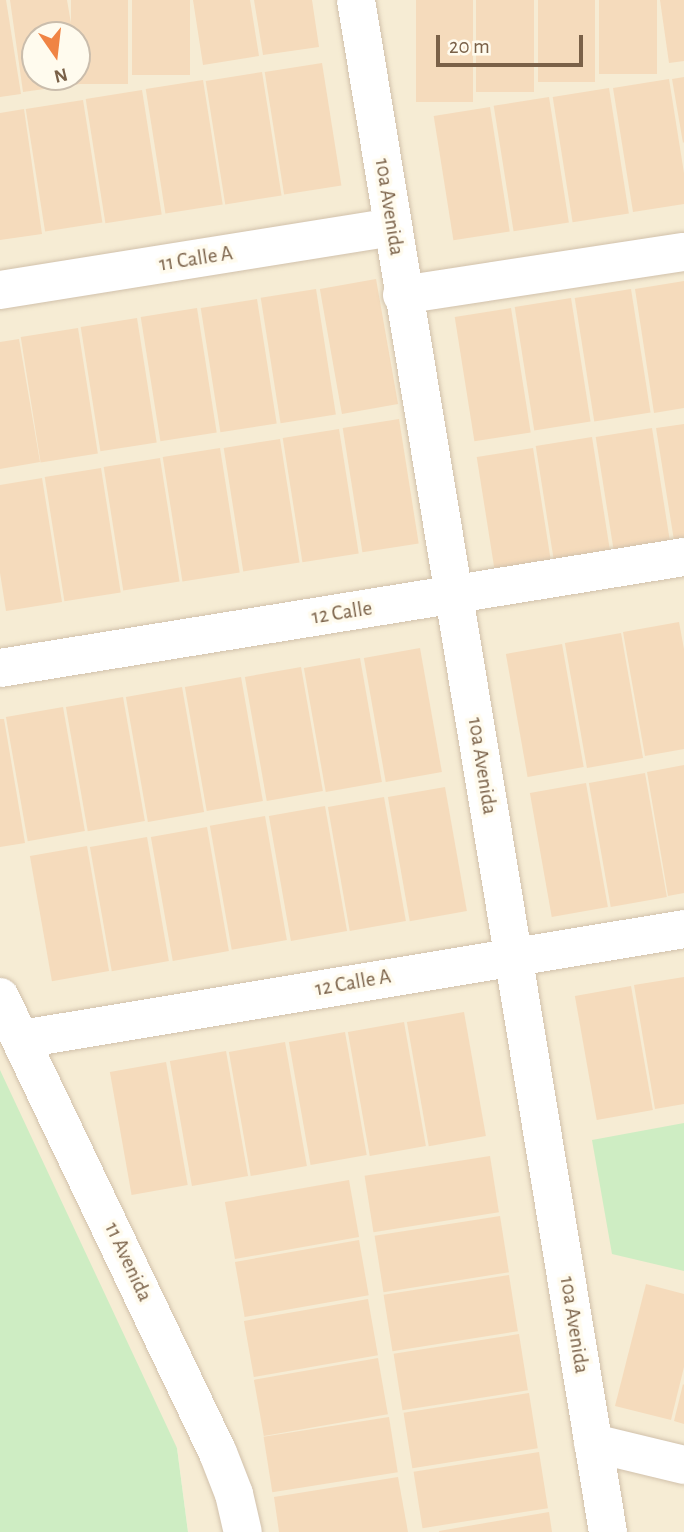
<!DOCTYPE html>
<html>
<head>
<meta charset="utf-8">
<style>
	body { margin:0 }
	#map { position:relative; width:684px; height:1532px; overflow:hidden; background:#fef8e6; font-family:"Alegreya Sans",sans-serif }
	div>[style] { position:absolute }
	[style*='--x'] { left:calc(var(--x)*1px); top:calc(var(--y)*1px); width:calc(var(--w)*1px); rotate:calc(var(--a)*1deg) }
	.residential>* { inset:0; background:#f6ecd4 }
	.green>* { inset:0; background:#ceedc3 }
	.building>* { inset:0; background:#f5dbbc; transform-origin:0 0 }
	.roads { filter:drop-shadow(0 0 2px #d1c1ab) drop-shadow(0 0 2px #d1c1ab) }
	.street>* { height:38px; margin:-19px; padding:0 19px; transform-origin:19px; border-radius:19px; background:#fff }
	span { translate:-50% -50%; white-space:nowrap; text-align:center; line-height:1.15; -webkit-text-stroke:7px #fffbee; paint-order:stroke }
	.street-label { font-size:21px; color:#7a6148 }
	.north { position:absolute; left:21px; top:21px; width:70px; height:70px; box-sizing:border-box; background:#fffbee; border:2px solid #cabdac; border-radius:50%; rotate:166deg; font-size:19px; font-weight:700; line-height:28px; text-align:center; color:#7a6148 }
	.north::after { content:''; display:block; margin:auto; width:24px; height:32px; background:#f08444; clip-path:polygon(50% 0,100% 100%,50% 72%,0 100%) }
	.scale { position:absolute; left:436px; top:35px; width:147px; height:32px; box-sizing:border-box; border:4px solid #7a6148; border-top:0; padding-left:9px; font-size:21px; line-height:24px; white-space:nowrap; color:#7a6148; -webkit-text-stroke:5px #fffbee; paint-order:stroke }
</style>
</head>
<body>
<div id="map">
	<div class="residential">
		<div style="clip-path:polygon(evenodd,0 0,684px 0,684px 1532px,188px 1532px,177px 1448px,0 1186px,0 0,35px 35px,77px 35px,77px 77px,35px 77px,35px 35px)"></div>
	</div>
	<div class="green">
		<div style="clip-path:polygon(0 1070px,177px 1448px,188px 1532px,0 1532px)"></div>
		<div style="clip-path:polygon(684px 1123px,684px 1271px,612px 1254px,592px 1140px)"></div>
	</div>
	<div class="building">
		<div style="clip-path:polygon(0 0,6px 0,21px 94px,0 97px)"></div>
		<div style="clip-path:polygon(10px 0,67px 0,73px 35px,35px 35px,35px 77px,79px 77px,80px 84px,23px 92px)"></div>
		<div style="left:71px;top:0;width:57px;height:84px"></div>
		<div style="left:132px;top:0;width:58px;height:75px"></div>
		<div style="clip-path:polygon(193px 0,250px 0,259px 56px,203px 65px)"></div>
		<div style="clip-path:polygon(254px 0,312px 0,319px 47px,263px 55px)"></div>
		<div style="left:416px;top:0;width:57px;height:102px"></div>
		<div style="left:476px;top:0;width:58px;height:92px"></div>
		<div style="left:538px;top:0;width:57px;height:82px"></div>
		<div style="left:599px;top:0;width:58px;height:74px"></div>
		<div style="clip-path:polygon(660px 0,684px 0,684px 61px,669px 63px)"></div>
		<div style="left:322px;top:63px;width:124px;height:58px;rotate:81deg"></div>
		<div style="left:262px;top:72px;width:125px;height:57px;rotate:81deg"></div>
		<div style="clip-path:polygon(684px 77px,684px 142px,683px 143px,672px 79px)"></div>
		<div style="clip-path:polygon(669px 79px,684px 173px,684px 204px,633px 212px,613px 88px)"></div>
		<div style="left:203px;top:80px;width:126px;height:58px;rotate:81deg"></div>
		<div style="left:609px;top:88px;width:127px;height:57px;rotate:81deg"></div>
		<div style="left:142px;top:90px;width:126px;height:57px;rotate:81deg"></div>
		<div style="left:549px;top:97px;width:127px;height:56px;rotate:81deg"></div>
		<div style="left:83px;top:100px;width:124px;height:58px;rotate:81deg"></div>
		<div style="left:490px;top:107px;width:126px;height:57px;rotate:81deg"></div>
		<div style="clip-path:polygon(24px 109px,42px 234px,0 240px,0 113px)"></div>
		<div style="left:376px;top:279px;width:127px;height:57px;rotate:80deg"></div>
		<div style="clip-path:polygon(684px 281px,684px 408px,654px 413px,635px 289px)"></div>
		<div style="left:316px;top:289px;width:127px;height:56px;rotate:81deg"></div>
		<div style="left:631px;top:289px;width:125px;height:57px;rotate:81deg"></div>
		<div style="left:571px;top:298px;width:125px;height:57px;rotate:81deg"></div>
		<div style="left:257px;top:299px;width:126px;height:57px;rotate:81deg"></div>
		<div style="left:197px;top:308px;width:126px;height:57px;rotate:81deg"></div>
		<div style="left:511px;top:308px;width:126px;height:57px;rotate:81deg"></div>
		<div style="left:137px;top:318px;width:126px;height:57px;rotate:81deg"></div>
		<div style="left:78px;top:328px;width:127px;height:58px;rotate:81deg"></div>
		<div style="clip-path:polygon(19px 339px,40px 462px,0 469px,0 342px)"></div>
		<div style="left:399px;top:419px;width:126px;height:57px;rotate:81deg"></div>
		<div style="clip-path:polygon(684px 424px,684px 551px,676px 553px,656px 428px)"></div>
		<div style="left:652px;top:428px;width:127px;height:57px;rotate:81deg"></div>
		<div style="left:339px;top:429px;width:126px;height:57px;rotate:81deg"></div>
		<div style="left:592px;top:437px;width:127px;height:57px;rotate:81deg"></div>
		<div style="left:280px;top:439px;width:125px;height:57px;rotate:81deg"></div>
		<div style="left:220px;top:448px;width:126px;height:58px;rotate:81deg"></div>
		<div style="left:533px;top:448px;width:125px;height:57px;rotate:81deg"></div>
		<div style="left:160px;top:458px;width:125px;height:57px;rotate:81deg"></div>
		<div style="left:101px;top:468px;width:126px;height:57px;rotate:81deg"></div>
		<div style="clip-path:polygon(42px 478px,62px 602px,6px 611px,0 573px,0 485px)"></div>
		<div style="clip-path:polygon(679px 622px,684px 649px,684px 749px,645px 756px,623px 632px)"></div>
		<div style="left:621px;top:633px;width:127px;height:57px;rotate:80deg"></div>
		<div style="left:562px;top:644px;width:125px;height:57px;rotate:80deg"></div>
		<div style="left:420px;top:648px;width:126px;height:57px;rotate:80deg"></div>
		<div style="left:360px;top:658px;width:126px;height:57px;rotate:80deg"></div>
		<div style="left:301px;top:667px;width:126px;height:57px;rotate:80deg"></div>
		<div style="left:241px;top:677px;width:126px;height:57px;rotate:80deg"></div>
		<div style="left:182px;top:687px;width:127px;height:57px;rotate:80deg"></div>
		<div style="left:123px;top:697px;width:126px;height:58px;rotate:80deg"></div>
		<div style="left:63px;top:707px;width:126px;height:58px;rotate:80deg"></div>
		<div style="clip-path:polygon(0 719px,4px 719px,25px 843px,0 847px)"></div>
		<div style="clip-path:polygon(684px 765px,684px 893px,668px 896px,647px 772px)"></div>
		<div style="left:645px;top:773px;width:126px;height:57px;rotate:80deg"></div>
		<div style="left:586px;top:783px;width:126px;height:57px;rotate:80deg"></div>
		<div style="left:445px;top:787px;width:126px;height:58px;rotate:80deg"></div>
		<div style="left:384px;top:797px;width:126px;height:57px;rotate:80deg"></div>
		<div style="left:325px;top:806px;width:127px;height:57px;rotate:80deg"></div>
		<div style="left:265px;top:816px;width:126px;height:56px;rotate:80deg"></div>
		<div style="left:207px;top:827px;width:126px;height:57px;rotate:80deg"></div>
		<div style="left:147px;top:837px;width:126px;height:58px;rotate:80deg"></div>
		<div style="left:87px;top:846px;width:127px;height:58px;rotate:80deg"></div>
		<div style="clip-path:polygon(684px 977px,684px 1104px,655px 1109px,634px 985px)"></div>
		<div style="left:631px;top:986px;width:126px;height:57px;rotate:80deg"></div>
		<div style="left:464px;top:1012px;width:126px;height:58px;rotate:80deg"></div>
		<div style="left:404px;top:1022px;width:126px;height:57px;rotate:80deg"></div>
		<div style="left:345px;top:1032px;width:125px;height:57px;rotate:80deg"></div>
		<div style="left:285px;top:1042px;width:126px;height:57px;rotate:80deg"></div>
		<div style="left:226px;top:1051px;width:127px;height:57px;rotate:80deg"></div>
		<div style="left:166px;top:1062px;width:125px;height:57px;rotate:80deg"></div>
		<div style="left:490px;top:1156px;width:57px;height:127px;rotate:81deg"></div>
		<div style="left:349px;top:1180px;width:58px;height:126px;rotate:80deg"></div>
		<div style="left:500px;top:1216px;width:57px;height:127px;rotate:81deg"></div>
		<div style="left:359px;top:1240px;width:56px;height:126px;rotate:80deg"></div>
		<div style="left:509px;top:1275px;width:57px;height:127px;rotate:81deg"></div>
		<div style="clip-path:polygon(646px 1284px,684px 1294px,684px 1367px,671px 1420px,615px 1406px)"></div>
		<div style="left:368px;top:1299px;width:57px;height:126px;rotate:80deg"></div>
		<div style="left:519px;top:1334px;width:57px;height:127px;rotate:81deg"></div>
		<div style="left:378px;top:1358px;width:57px;height:126px;rotate:80deg"></div>
		<div style="clip-path:polygon(683px 1384px,684px 1385px,684px 1424px,674px 1421px)"></div>
		<div style="left:529px;top:1393px;width:56px;height:127px;rotate:81deg"></div>
		<div style="left:389px;top:1417px;width:56px;height:127px;rotate:81deg"></div>
		<div style="left:539px;top:1452px;width:57px;height:127px;rotate:81deg"></div>
		<div style="clip-path:polygon(398px 1477px,408px 1532px,279px 1532px,274px 1497px)"></div>
		<div style="clip-path:polygon(549px 1512px,552px 1532px,439px 1532px,439px 1531px)"></div>
	</div>
	<div class="roads">
		<div class="street">
			<div style="--x:356;--y:0;--w:1553;--a:80.66"></div>
			<div style="--x:0;--y:290;--w:398;--a:-9.1"></div>
			<div style="--x:402;--y:295;--w:285;--a:-8.7"></div>
			<div style="--x:0;--y:668;--w:693;--a:-9.22"></div>
			<div style="--x:0;--y:997;--w:505;--a:64.45"></div>
			<div style="--x:218;--y:1453;--w:44;--a:68.7"></div>
			<div style="--x:234;--y:1494;--w:39;--a:77"></div>
			<div style="--x:22;--y:1039;--w:671;--a:-9.43"></div>
			<div style="--x:593;--y:1443;--w:94;--a:13.6"></div>
		</div>
	</div>
	<div class="street-label">
		<span style="left:389px;top:207px;rotate:81deg">10a Avenida</span>
		<span style="left:196px;top:259px;rotate:-9deg">11 Calle A</span>
		<span style="left:342px;top:613px;rotate:-9deg">12 Calle</span>
		<span style="left:482px;top:766px;rotate:81deg">10a Avenida</span>
		<span style="left:353px;top:983px;rotate:-10deg">12 Calle A</span>
		<span style="left:128px;top:1262px;rotate:65deg">11 Avenida</span>
		<span style="left:574px;top:1325px;rotate:81deg">10a Avenida</span>
	</div>
	<div class="north">N</div>
	<div class="scale">20 m</div>
</div>
</body>
</html>
